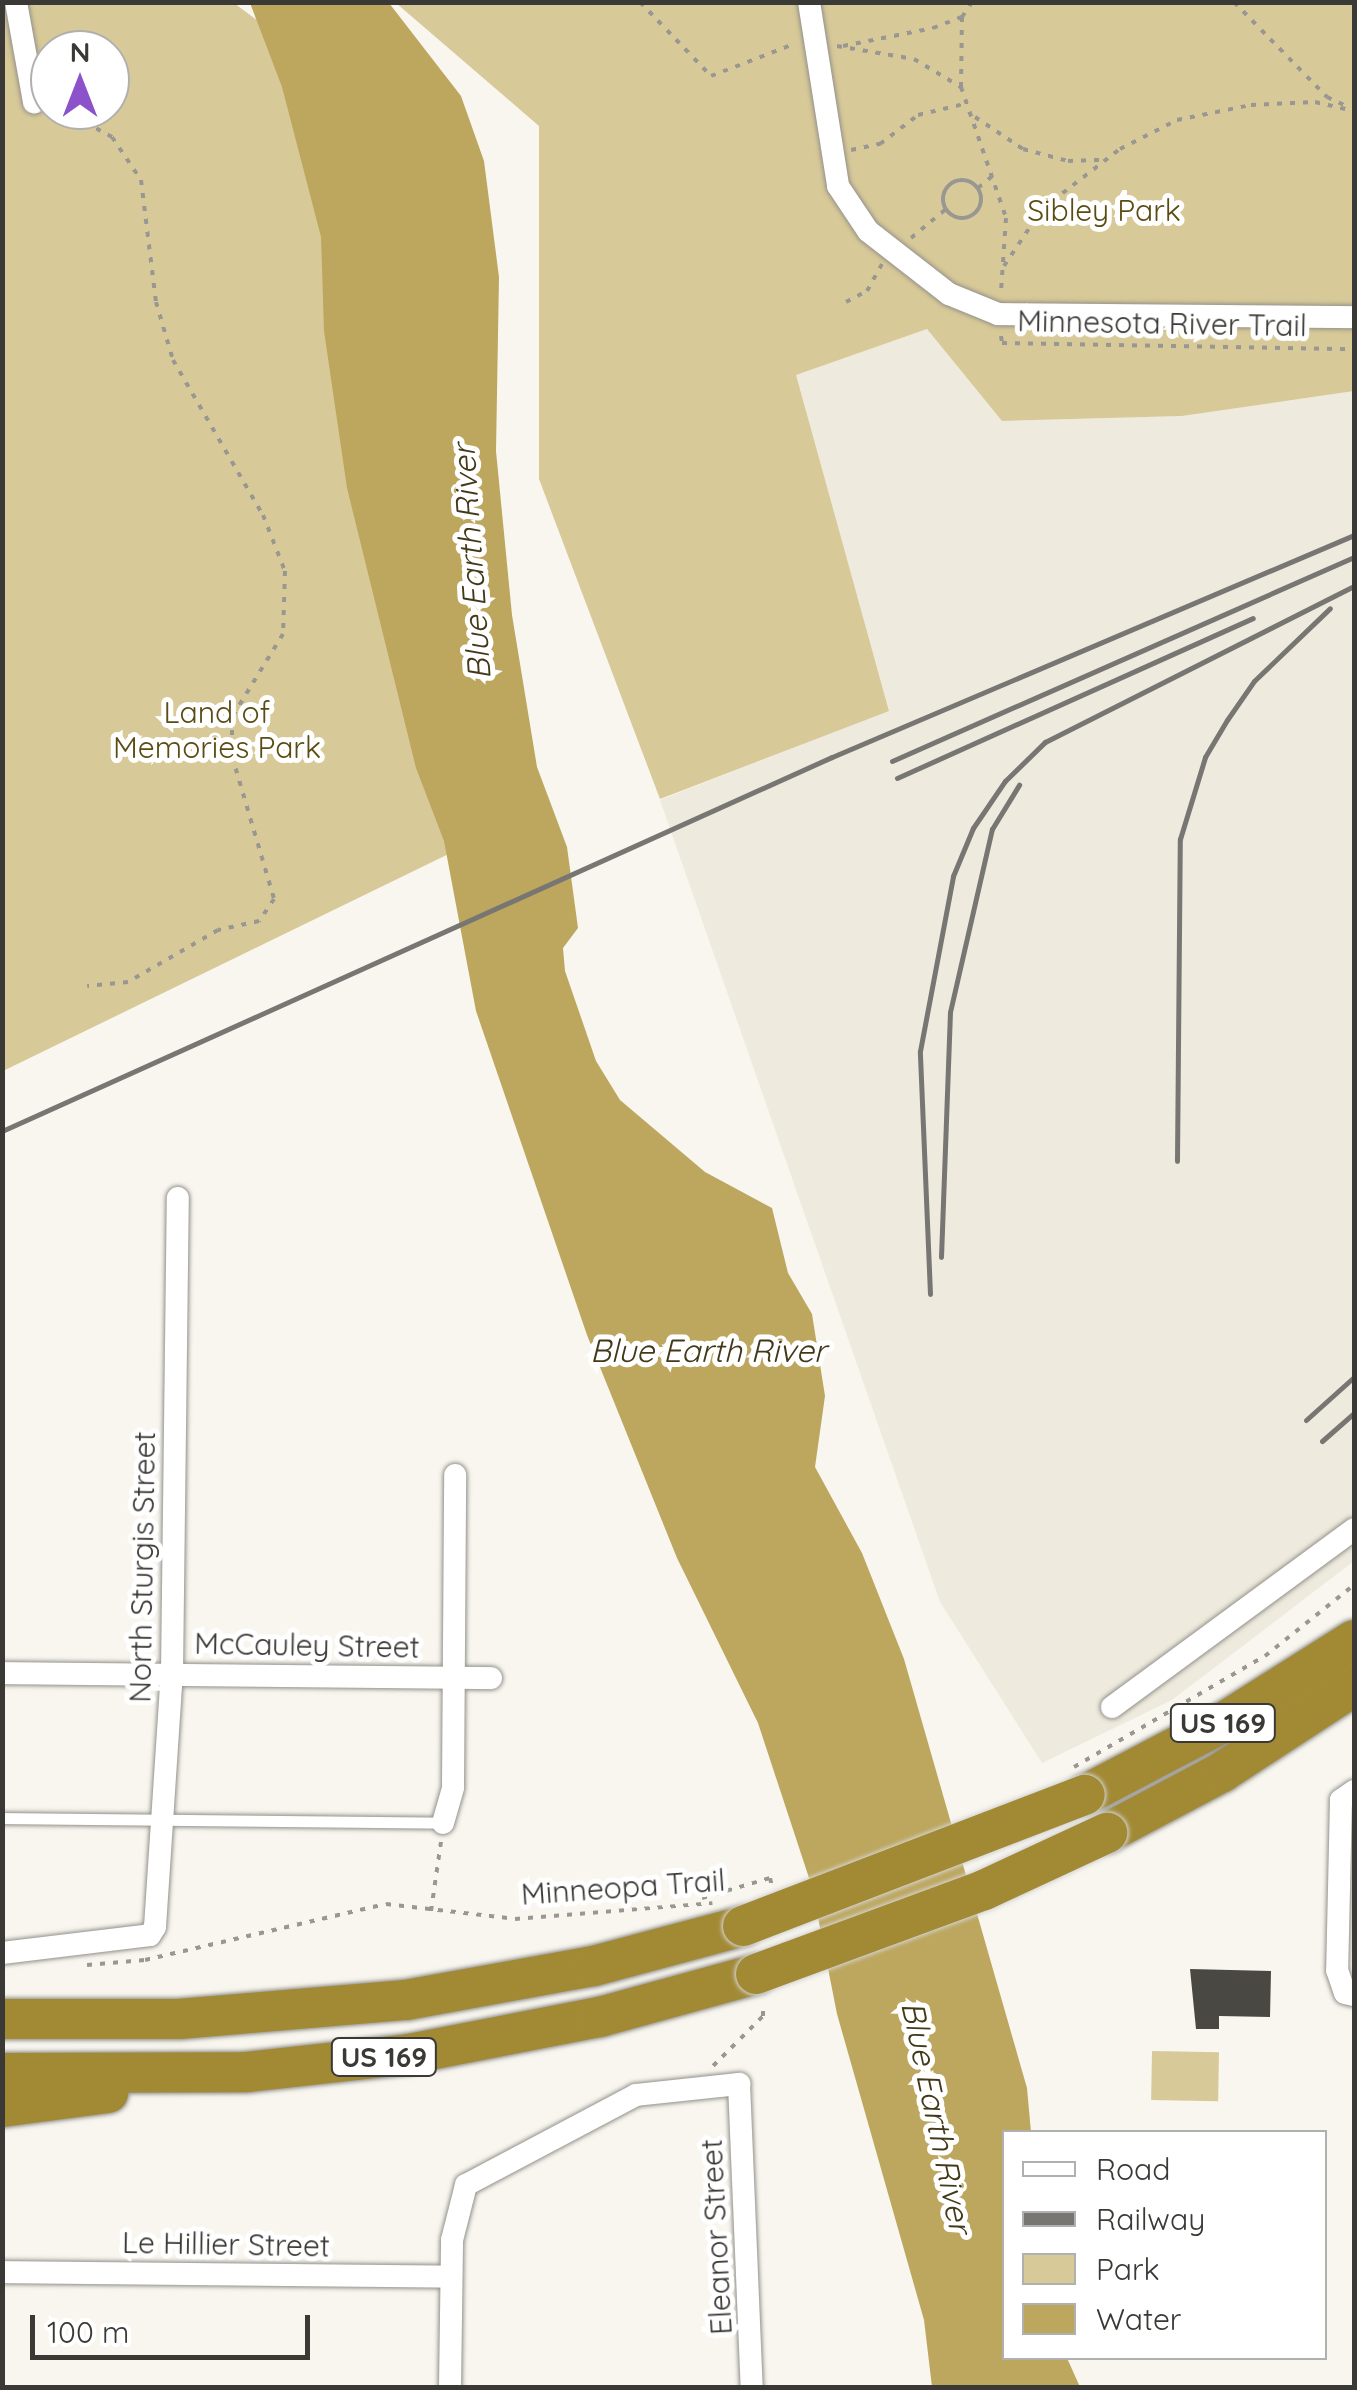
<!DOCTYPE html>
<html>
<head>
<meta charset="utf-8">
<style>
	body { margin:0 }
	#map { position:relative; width:1357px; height:2390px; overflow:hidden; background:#f8f6ef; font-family:Quicksand,sans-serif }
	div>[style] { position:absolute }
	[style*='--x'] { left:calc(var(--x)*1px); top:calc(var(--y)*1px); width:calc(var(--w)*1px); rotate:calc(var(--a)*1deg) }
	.built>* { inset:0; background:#eeeadd }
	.green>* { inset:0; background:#d8c998; transform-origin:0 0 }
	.water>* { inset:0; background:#bda75e }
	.building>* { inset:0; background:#4a4843 }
	.path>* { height:4px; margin-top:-2px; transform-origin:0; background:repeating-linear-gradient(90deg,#999792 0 5px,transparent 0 13px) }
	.path>.ring { margin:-2px; padding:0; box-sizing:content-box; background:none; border:4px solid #999792; border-radius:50% }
	.roads { filter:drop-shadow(0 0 2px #93918b) drop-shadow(0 0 2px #93918b) }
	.lane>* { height:11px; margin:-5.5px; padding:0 5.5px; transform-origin:5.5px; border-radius:5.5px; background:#fff }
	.street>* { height:22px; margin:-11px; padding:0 11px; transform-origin:11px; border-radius:11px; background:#fff }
	.highway>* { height:40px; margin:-20px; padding:0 20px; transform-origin:20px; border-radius:20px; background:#a28a35 }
	.rail>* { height:5px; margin:-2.5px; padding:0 2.5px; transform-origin:2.5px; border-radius:2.5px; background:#787672 }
	.path-bridge>* { height:4px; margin-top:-2px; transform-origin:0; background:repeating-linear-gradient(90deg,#999792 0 5px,transparent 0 13px) }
	.bridges { filter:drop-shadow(0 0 2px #d4d3d3) drop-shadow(0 0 2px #d4d3d3) }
	.highway-bridge>* { height:40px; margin:-20px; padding:0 20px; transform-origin:20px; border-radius:20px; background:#a28a35 }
	span { translate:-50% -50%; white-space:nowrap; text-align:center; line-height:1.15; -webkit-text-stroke:10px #fff; paint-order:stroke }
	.shield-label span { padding:2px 8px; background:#fff; border:2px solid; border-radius:8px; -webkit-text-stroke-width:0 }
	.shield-label { font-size:28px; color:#3a3936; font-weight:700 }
	.park-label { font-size:30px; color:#5b4c13 }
	.street-label { font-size:30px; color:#3a3936 }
	.water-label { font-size:32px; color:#433919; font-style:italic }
	.frame { position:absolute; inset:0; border:5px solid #3a3936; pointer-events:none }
	.legend { position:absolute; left:1002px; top:2130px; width:325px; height:230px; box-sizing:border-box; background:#fff; border:2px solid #b0b0af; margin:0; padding:12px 18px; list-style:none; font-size:30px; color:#3a3936 }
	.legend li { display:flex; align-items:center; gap:20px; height:50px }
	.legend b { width:50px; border:2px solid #b0b0af }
	.north { position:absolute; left:30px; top:30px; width:100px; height:100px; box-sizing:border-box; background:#fff; border:2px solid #b0b0af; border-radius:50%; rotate:0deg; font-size:28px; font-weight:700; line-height:40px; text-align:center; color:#3a3936 }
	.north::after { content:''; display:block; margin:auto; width:35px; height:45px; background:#8c52c9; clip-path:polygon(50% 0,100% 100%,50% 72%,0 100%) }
	.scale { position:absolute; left:30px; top:2315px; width:280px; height:45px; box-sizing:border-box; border:5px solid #3a3936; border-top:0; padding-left:12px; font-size:30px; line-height:35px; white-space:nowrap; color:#3a3936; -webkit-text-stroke:8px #fff; paint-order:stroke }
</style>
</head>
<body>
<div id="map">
	<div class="built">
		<div style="clip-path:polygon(927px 329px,1002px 421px,1182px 416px,1354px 391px,1354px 1561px,1172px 1700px,1042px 1763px,940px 1602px,660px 800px,889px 710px,795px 375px)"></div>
	</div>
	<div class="green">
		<div style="clip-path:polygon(evenodd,3px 3px,234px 3px,274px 33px,463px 847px,3px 1071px,3px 3px,50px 50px,110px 50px,110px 110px,50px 110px,50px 50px)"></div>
		<div style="clip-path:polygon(396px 3px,1354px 3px,1354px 391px,1182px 416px,1002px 421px,927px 329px,796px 375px,889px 711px,660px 799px,539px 479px,539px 126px)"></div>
		<div style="left:1152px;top:2051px;width:67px;height:49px;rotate:1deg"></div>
	</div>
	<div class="water">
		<div style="clip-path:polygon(250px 3px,389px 3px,461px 96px,484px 161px,499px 277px,496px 451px,512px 615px,537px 767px,567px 847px,578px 928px,563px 948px,565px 971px,596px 1061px,620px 1100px,705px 1172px,772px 1208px,788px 1273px,812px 1314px,825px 1396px,815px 1467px,862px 1553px,904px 1659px,1027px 2088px,1031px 2132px,1004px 2132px,1004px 2358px,1067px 2358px,1080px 2387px,932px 2387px,924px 2320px,837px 2014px,812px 1887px,758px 1723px,677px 1558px,587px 1335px,476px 1011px,444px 841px,416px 768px,347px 488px,324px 331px,321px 237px,282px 87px)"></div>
	</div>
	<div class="building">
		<div style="clip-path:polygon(1190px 1969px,1271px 1971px,1270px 2017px,1219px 2016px,1219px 2029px,1196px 2029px)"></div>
	</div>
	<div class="path">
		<div style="--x:640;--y:2;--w:103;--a:46.2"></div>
		<div style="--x:711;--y:76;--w:89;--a:-21.1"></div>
		<div style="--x:1234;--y:2;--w:133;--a:45.6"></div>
		<div style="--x:1327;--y:97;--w:23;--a:25"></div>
		<div style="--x:837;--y:46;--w:78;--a:9.6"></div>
		<div style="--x:914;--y:59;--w:55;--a:30.8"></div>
		<div style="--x:961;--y:87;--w:139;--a:71"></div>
		<div style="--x:1006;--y:218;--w:73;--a:93.9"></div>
		<div style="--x:843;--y:46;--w:92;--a:-11.3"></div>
		<div style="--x:933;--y:28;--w:31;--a:-21"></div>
		<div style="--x:962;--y:17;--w:18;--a:-56"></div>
		<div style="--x:961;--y:87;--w:70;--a:-89.2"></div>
		<div style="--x:62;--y:110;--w:57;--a:28.4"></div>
		<div style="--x:112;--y:137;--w:52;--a:56"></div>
		<div style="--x:141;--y:180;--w:123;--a:83"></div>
		<div style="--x:156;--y:302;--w:60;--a:73.7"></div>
		<div style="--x:173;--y:360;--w:179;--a:59.9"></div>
		<div style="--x:263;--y:515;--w:60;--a:68.6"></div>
		<div style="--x:285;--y:571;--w:63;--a:91.8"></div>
		<div style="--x:283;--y:634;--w:97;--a:121.6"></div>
		<div style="--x:232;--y:717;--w:39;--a:90"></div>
		<div style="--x:232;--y:756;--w:149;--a:73.6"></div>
		<div style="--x:274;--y:899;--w:27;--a:124"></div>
		<div style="--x:259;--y:921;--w:42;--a:167.6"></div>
		<div style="--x:218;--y:930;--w:104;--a:150"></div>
		<div style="--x:128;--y:982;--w:41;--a:174.4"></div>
		<div style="--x:975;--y:117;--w:58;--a:33.7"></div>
		<div style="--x:1023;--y:149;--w:47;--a:14.9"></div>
		<div style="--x:1068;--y:161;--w:36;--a:-2"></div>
		<div style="--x:851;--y:150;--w:30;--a:-12"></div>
		<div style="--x:880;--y:144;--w:48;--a:-37.3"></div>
		<div style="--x:918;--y:115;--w:51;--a:-13.5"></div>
		<div class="ring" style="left:943px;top:180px;width:34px;height:34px"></div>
		<div style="--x:978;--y:188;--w:23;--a:-40"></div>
		<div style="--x:911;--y:238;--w:45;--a:-39.6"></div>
		<div style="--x:1004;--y:266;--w:69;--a:-56.3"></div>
		<div style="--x:1042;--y:209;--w:98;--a:-37.6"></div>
		<div style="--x:1120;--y:149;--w:64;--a:-27"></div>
		<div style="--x:1177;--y:120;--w:76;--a:-11.5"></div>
		<div style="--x:1251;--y:105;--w:64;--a:-2.7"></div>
		<div style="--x:1315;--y:102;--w:40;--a:13"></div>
		<div style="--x:846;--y:302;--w:24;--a:-28"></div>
		<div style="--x:867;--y:291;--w:31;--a:-61"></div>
		<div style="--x:1001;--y:336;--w:7;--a:82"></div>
		<div style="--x:1002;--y:343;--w:352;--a:1"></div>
		<div style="--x:702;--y:1898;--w:71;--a:-16.4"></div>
		<div style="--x:770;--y:1878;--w:9;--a:77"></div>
		<div style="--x:431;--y:1911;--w:70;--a:-81.8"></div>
		<div style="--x:87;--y:1965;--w:58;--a:-4.9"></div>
		<div style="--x:145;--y:1960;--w:247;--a:-13.1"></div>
		<div style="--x:386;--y:1904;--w:130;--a:6.6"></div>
		<div style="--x:515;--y:1919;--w:198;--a:-4.6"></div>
		<div style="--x:713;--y:2066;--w:71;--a:-45"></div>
		<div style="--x:763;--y:2016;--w:12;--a:-90"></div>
	</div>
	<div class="roads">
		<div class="lane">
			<div style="--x:2;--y:1818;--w:441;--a:0.6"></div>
		</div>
		<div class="street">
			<div style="--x:16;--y:2;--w:102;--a:79.8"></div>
			<div style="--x:809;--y:2;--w:186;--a:81"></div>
			<div style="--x:838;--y:186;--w:54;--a:56.3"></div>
			<div style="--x:868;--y:231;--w:103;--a:37.9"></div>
			<div style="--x:949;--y:294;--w:53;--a:22.2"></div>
			<div style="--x:998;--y:314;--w:356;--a:0.5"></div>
			<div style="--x:2;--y:1673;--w:489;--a:0.6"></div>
			<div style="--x:1112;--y:1707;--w:300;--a:-36.3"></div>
			<div style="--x:1354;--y:1791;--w:16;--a:145"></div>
			<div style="--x:1341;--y:1800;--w:170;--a:91.3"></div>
			<div style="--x:1337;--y:1970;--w:24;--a:71"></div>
			<div style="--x:1345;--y:1993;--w:9;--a:13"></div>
			<div style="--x:443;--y:1823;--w:37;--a:-74"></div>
			<div style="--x:453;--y:1787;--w:312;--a:-89.6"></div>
			<div style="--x:2;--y:1953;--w:149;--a:-6.9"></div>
			<div style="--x:150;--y:1935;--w:9;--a:-58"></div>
			<div style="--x:155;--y:1927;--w:255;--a:-86.2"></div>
			<div style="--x:172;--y:1673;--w:475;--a:-89.3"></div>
			<div style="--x:2;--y:2272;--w:447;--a:0.6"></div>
			<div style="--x:450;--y:2388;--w:148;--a:-89.2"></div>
			<div style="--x:452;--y:2240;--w:57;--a:-75.7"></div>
			<div style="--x:466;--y:2185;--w:192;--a:-27.9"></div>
			<div style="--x:636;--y:2095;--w:104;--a:-6.1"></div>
			<div style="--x:739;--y:2084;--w:304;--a:87.6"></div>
		</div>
		<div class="highway">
			<div style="--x:1085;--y:1795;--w:159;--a:-27.7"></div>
			<div style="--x:1226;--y:1721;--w:151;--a:-32.3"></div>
			<div style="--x:1107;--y:1833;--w:130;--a:-27.9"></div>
			<div style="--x:1222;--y:1772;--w:158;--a:-33.1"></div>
			<div style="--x:2;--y:2019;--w:177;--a:0"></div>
			<div style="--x:179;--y:2019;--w:228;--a:-4.8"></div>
			<div style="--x:406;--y:2000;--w:191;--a:-10.3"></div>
			<div style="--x:594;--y:1966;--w:154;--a:-15"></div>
			<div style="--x:2;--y:2073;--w:245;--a:-0.2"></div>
			<div style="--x:247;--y:2072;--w:163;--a:-6.3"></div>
			<div style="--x:409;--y:2054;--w:195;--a:-11"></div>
			<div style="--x:600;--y:2017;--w:162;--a:-15.4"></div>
			<div style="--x:2;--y:2107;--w:107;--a:-7.5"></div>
		</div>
	</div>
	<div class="rail">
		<div style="--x:892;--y:761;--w:505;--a:-23.82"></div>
		<div style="--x:897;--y:778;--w:390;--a:-24.2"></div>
		<div style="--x:2;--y:1131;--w:910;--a:-24.26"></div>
		<div style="--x:832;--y:757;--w:567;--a:-23.04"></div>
		<div style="--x:1177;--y:1161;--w:322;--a:-89.5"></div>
		<div style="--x:1180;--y:839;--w:86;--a:-73"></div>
		<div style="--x:1205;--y:757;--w:43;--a:-59.3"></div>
		<div style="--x:1227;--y:720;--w:47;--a:-55.3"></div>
		<div style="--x:1254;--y:681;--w:105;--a:-43.8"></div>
		<div style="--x:941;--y:1257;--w:245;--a:-87.9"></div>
		<div style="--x:950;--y:1012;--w:188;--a:-77.1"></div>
		<div style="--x:992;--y:829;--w:52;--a:-58.5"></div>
		<div style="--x:930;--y:1294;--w:243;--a:-92.4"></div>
		<div style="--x:920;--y:1051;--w:178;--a:-79.3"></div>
		<div style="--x:953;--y:876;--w:52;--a:-67.4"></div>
		<div style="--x:973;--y:828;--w:57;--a:-55.8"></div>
		<div style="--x:1005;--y:781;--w:56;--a:-44.3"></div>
		<div style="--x:1045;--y:742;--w:346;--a:-26.8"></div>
		<div style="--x:1306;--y:1420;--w:64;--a:-41.9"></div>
		<div style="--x:1322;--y:1441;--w:43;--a:-41.2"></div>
	</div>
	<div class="path-bridge">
		<div style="--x:1074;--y:1767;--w:221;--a:-30.2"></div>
		<div style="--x:1265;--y:1656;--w:114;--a:-38.6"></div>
	</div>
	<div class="bridges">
		<div class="highway-bridge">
			<div style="--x:743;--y:1926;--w:366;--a:-21"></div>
			<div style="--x:756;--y:1974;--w:243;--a:-20.2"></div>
			<div style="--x:984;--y:1890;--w:136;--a:-24.9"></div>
		</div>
	</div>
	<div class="shield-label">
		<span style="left:1223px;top:1723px">US 169</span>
		<span style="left:384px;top:2057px">US 169</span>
	</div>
	<div class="park-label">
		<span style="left:1104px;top:210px">Sibley Park</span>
		<span style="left:217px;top:729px">Land of<br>Memories Park</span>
	</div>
	<div class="street-label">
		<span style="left:1162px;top:323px;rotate:1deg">Minnesota River Trail</span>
		<span style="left:142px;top:1567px;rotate:-89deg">North Sturgis Street</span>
		<span style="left:307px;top:1645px;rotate:1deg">McCauley Street</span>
		<span style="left:623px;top:1887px;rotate:-4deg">Minneopa Trail</span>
		<span style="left:716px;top:2237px;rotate:-93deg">Eleanor Street</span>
		<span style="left:226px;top:2244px;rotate:1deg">Le Hillier Street</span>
	</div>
	<div class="water-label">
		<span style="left:471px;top:562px;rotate:-94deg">Blue Earth River</span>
		<span style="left:708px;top:1350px">Blue Earth River</span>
		<span style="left:937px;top:2117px;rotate:78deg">Blue Earth River</span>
	</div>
	<div class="frame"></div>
	<ul class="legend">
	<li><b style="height:12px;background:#fff"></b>Road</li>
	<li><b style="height:12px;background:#787672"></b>Railway</li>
	<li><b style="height:28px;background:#d8c998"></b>Park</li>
	<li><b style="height:28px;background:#bda75e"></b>Water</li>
	</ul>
	<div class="north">N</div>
	<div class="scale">100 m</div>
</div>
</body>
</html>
